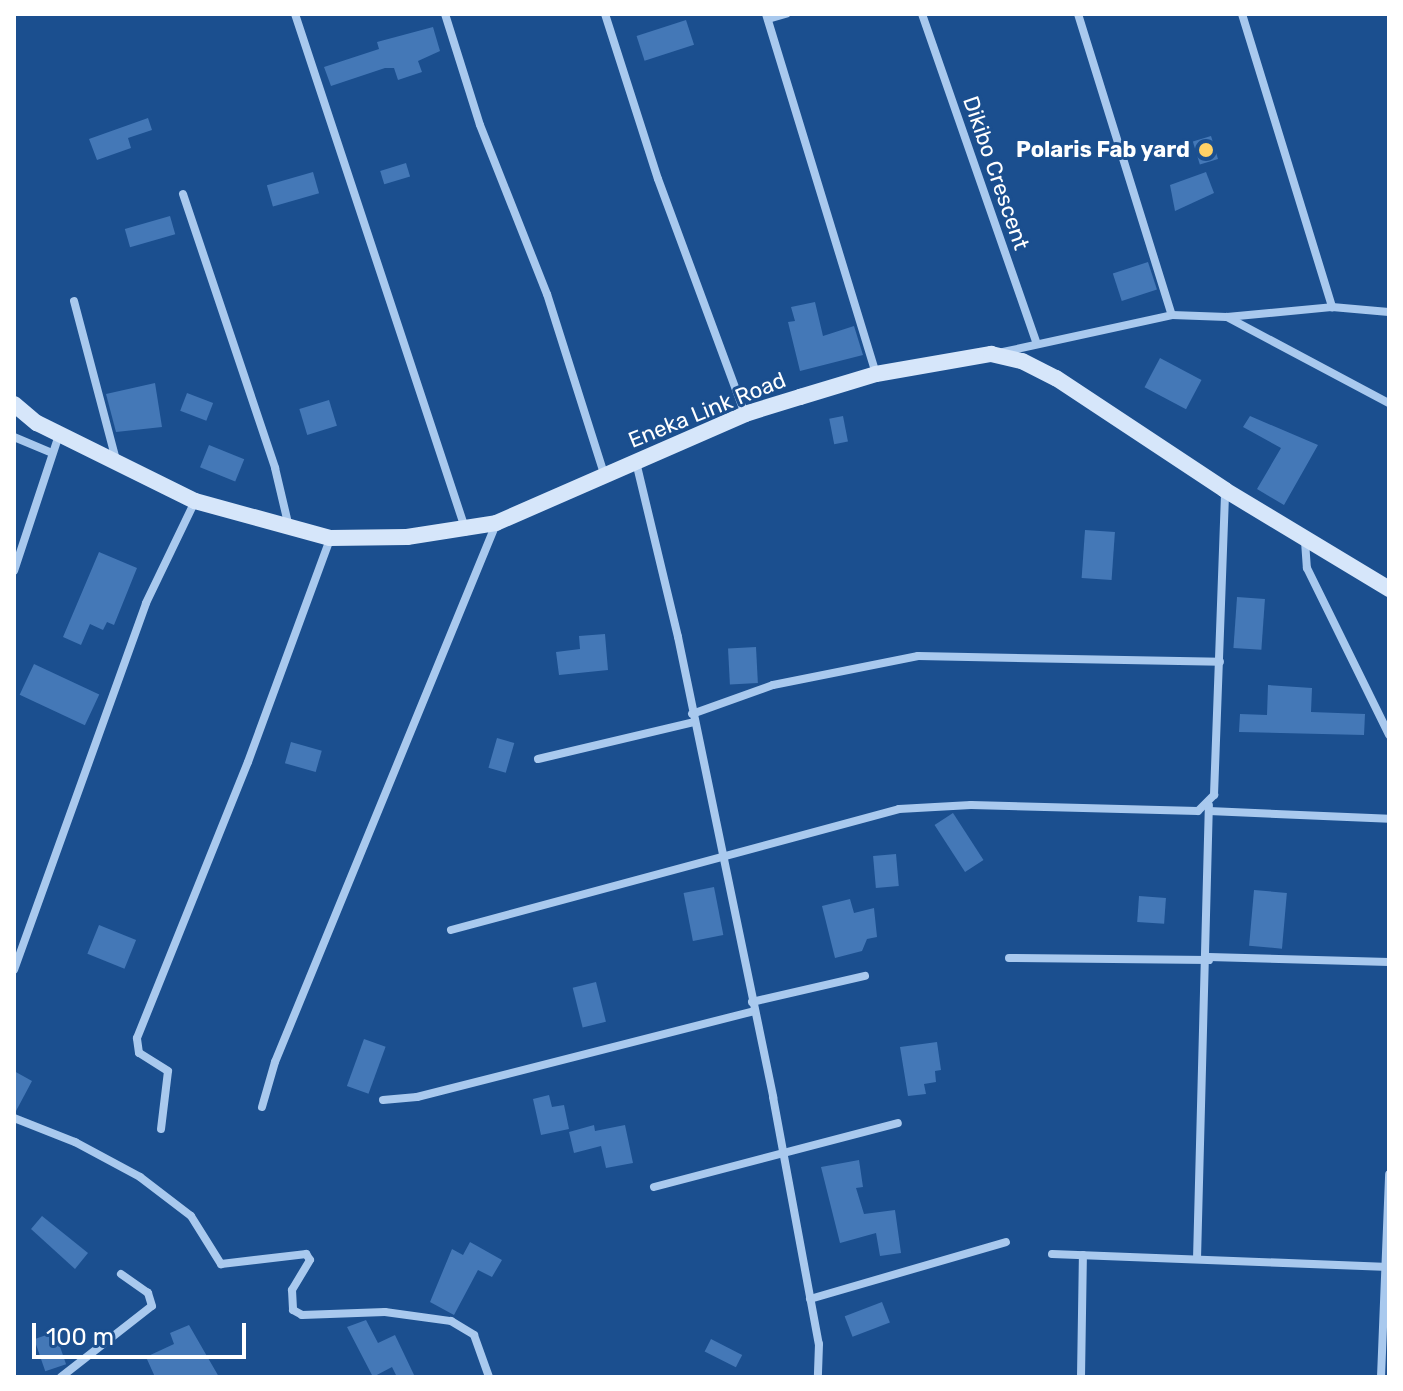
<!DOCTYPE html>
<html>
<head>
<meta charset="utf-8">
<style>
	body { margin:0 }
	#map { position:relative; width:1403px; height:1391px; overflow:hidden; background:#1b4f8f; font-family:Rubik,sans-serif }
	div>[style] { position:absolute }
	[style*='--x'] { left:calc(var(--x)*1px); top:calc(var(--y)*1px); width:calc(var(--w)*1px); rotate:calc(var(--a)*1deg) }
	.building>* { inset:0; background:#4478b7; transform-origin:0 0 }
	.street>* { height:8px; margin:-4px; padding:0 4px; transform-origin:4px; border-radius:4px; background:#a9c9ee }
	.secondary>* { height:16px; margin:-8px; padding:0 8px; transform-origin:8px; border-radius:8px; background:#d6e6fa }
	.dots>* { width:22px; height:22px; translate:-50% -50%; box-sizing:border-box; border:4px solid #1b4f8f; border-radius:50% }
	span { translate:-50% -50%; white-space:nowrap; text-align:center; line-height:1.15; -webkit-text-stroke:6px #1b4f8f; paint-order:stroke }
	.poi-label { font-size:22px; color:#fff; font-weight:700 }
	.right { translate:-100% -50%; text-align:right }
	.street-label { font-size:22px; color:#fff }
	.frame { position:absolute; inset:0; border:16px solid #fff; pointer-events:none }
	.scale { position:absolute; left:32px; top:1323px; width:214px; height:36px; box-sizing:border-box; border:4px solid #fff; border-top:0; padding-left:10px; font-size:24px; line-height:28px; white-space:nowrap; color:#fff; -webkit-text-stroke:6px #1b4f8f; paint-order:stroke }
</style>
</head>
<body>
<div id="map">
	<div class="building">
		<div style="left:686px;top:20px;width:26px;height:52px;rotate:72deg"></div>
		<div style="clip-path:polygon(433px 27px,440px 51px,418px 61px,422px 72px,398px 80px,394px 68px,385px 68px,331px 86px,324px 67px,379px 49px,377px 42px)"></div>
		<div style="clip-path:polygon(148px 118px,152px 130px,128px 138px,131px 148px,97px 160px,89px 139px)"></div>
		<div style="left:1211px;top:136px;width:24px;height:19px;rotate:73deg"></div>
		<div style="left:406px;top:163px;width:14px;height:27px;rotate:73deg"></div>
		<div style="left:313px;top:172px;width:22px;height:48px;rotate:74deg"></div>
		<div style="clip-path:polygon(1206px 172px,1214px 193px,1175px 211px,1170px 185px)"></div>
		<div style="left:170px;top:216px;width:19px;height:47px;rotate:74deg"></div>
		<div style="left:1148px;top:262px;width:29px;height:37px;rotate:72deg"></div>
		<div style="clip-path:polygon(815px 302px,823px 336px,854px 326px,863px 355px,800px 371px,788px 322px,795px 321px,791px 307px)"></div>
		<div style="left:1160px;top:358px;width:47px;height:33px;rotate:28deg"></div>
		<div style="clip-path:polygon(155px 383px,162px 427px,116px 432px,106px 394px)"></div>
		<div style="left:187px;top:393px;width:28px;height:19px;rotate:21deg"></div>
		<div style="left:329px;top:400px;width:27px;height:31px;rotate:73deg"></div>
		<div style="left:843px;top:416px;width:26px;height:14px;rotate:79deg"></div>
		<div style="clip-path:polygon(1250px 416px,1318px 445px,1284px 505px,1257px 489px,1281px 448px,1243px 427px)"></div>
		<div style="left:209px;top:445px;width:38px;height:24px;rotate:22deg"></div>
		<div style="left:1085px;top:530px;width:30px;height:48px;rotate:4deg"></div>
		<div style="clip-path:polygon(99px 552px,137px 568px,114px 625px,107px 622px,103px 630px,90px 624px,81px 645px,63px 637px)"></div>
		<div style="left:1237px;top:597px;width:28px;height:51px;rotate:4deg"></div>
		<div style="clip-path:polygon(605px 634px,608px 670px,559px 675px,556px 652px,580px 649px,579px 636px)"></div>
		<div style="left:756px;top:647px;width:36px;height:28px;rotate:87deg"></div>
		<div style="left:34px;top:664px;width:72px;height:34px;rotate:25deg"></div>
		<div style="clip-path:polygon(1268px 685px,1312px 688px,1311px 712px,1365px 714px,1364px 735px,1239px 732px,1240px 714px,1267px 715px)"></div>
		<div style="left:497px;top:738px;width:18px;height:31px;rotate:16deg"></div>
		<div style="left:291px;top:742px;width:32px;height:22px;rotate:16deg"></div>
		<div style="left:953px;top:813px;width:56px;height:22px;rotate:57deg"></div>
		<div style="left:896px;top:854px;width:32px;height:23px;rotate:85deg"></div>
		<div style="left:714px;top:887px;width:49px;height:31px;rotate:79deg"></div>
		<div style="left:1254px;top:890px;width:33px;height:56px;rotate:5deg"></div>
		<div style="left:1139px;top:896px;width:27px;height:26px;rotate:4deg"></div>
		<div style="clip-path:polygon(850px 899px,854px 913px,874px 908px,877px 937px,867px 939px,862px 951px,835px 958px,822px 906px)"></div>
		<div style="left:99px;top:925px;width:40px;height:31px;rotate:22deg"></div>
		<div style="left:596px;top:982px;width:41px;height:24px;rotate:76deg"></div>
		<div style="left:364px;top:1039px;width:23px;height:50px;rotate:20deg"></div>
		<div style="clip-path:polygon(937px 1042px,941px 1070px,935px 1071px,936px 1082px,924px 1084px,926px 1094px,908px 1096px,900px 1047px)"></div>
		<div style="clip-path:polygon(14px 1071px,32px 1081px,16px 1111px,14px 1111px)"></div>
		<div style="clip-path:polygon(549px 1095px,552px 1107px,564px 1105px,569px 1129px,541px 1135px,533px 1099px)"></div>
		<div style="clip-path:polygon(594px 1125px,595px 1131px,625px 1125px,633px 1163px,606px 1168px,601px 1146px,574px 1153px,569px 1132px)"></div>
		<div style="clip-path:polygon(859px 1160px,863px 1187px,856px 1188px,864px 1214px,895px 1210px,901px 1253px,880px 1256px,876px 1233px,840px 1243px,821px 1167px)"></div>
		<div style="clip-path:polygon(42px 1216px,88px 1253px,75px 1269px,31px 1229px)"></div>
		<div style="clip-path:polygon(470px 1242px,502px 1260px,492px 1277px,478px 1270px,454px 1315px,430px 1302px,452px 1249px,463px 1255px)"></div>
		<div style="left:882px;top:1302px;width:22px;height:40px;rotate:69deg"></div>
		<div style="clip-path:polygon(366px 1320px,378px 1343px,395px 1335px,415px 1377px,397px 1377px,392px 1367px,373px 1377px,347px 1327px)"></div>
		<div style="clip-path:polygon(189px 1325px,219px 1377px,155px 1377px,146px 1357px,174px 1344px,170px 1333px)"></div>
		<div style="left:55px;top:1332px;width:34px;height:22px;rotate:71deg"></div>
		<div style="left:711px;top:1339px;width:35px;height:14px;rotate:27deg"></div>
	</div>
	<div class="street">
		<div style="--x:295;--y:14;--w:545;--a:71.7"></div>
		<div style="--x:445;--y:14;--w:116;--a:72.5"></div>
		<div style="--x:480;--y:125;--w:182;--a:68.4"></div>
		<div style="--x:547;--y:294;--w:189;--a:72.4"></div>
		<div style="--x:605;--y:14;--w:173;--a:72.2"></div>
		<div style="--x:658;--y:179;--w:251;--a:69.7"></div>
		<div style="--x:766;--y:14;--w:375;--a:73"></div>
		<div style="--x:922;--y:14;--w:349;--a:70.8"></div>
		<div style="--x:1078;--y:14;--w:315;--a:72.7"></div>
		<div style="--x:1242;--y:14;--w:307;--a:72.9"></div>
		<div style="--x:768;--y:19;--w:19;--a:-16"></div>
		<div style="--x:183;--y:194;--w:289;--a:71.4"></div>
		<div style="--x:275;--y:468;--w:61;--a:76.7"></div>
		<div style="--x:74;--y:301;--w:164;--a:75.2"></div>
		<div style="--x:1227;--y:317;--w:183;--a:28"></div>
		<div style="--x:1003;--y:352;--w:173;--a:-12.3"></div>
		<div style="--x:1172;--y:315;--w:55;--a:2.1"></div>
		<div style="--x:1227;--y:317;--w:105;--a:-5.4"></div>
		<div style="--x:1332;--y:307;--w:57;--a:5"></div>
		<div style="--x:14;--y:437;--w:41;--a:22.8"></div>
		<div style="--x:636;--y:462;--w:180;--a:76.5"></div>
		<div style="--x:678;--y:637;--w:470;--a:78.3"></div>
		<div style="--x:773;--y:1097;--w:251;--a:79.5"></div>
		<div style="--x:819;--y:1344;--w:33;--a:92"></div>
		<div style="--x:1305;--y:541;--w:27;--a:86"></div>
		<div style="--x:1307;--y:568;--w:186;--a:63.8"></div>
		<div style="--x:14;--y:571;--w:143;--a:-71.7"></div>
		<div style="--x:692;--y:714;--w:86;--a:-19.7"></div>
		<div style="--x:773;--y:685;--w:148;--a:-11.3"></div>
		<div style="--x:918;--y:656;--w:302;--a:1.1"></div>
		<div style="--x:538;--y:759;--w:160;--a:-13.3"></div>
		<div style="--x:1209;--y:811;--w:180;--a:2.5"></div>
		<div style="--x:451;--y:930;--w:464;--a:-15.1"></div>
		<div style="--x:899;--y:809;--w:72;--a:-3.2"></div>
		<div style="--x:971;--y:805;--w:227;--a:1.5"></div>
		<div style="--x:1198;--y:811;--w:23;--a:-45"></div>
		<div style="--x:1214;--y:795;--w:304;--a:-87.9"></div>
		<div style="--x:1209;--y:957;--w:180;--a:1.6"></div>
		<div style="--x:1009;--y:958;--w:200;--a:0.6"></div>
		<div style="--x:14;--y:970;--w:390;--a:-70.2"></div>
		<div style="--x:146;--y:603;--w:113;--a:-64.3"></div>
		<div style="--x:752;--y:1002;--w:116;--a:-13"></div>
		<div style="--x:383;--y:1100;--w:34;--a:-5"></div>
		<div style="--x:417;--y:1097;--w:348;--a:-14.3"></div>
		<div style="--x:262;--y:1107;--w:47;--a:-73.9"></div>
		<div style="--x:275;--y:1062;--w:582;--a:-67.67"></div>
		<div style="--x:14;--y:1118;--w:66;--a:21.5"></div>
		<div style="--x:75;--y:1142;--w:74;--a:28.3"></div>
		<div style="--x:140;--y:1177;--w:64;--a:37.4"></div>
		<div style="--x:191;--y:1216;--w:57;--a:58"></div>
		<div style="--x:221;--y:1264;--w:86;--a:-6.7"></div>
		<div style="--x:306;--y:1254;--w:7;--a:56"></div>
		<div style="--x:310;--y:1260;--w:35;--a:121"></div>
		<div style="--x:292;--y:1290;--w:20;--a:87"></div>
		<div style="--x:293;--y:1310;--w:10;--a:29"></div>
		<div style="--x:302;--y:1315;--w:83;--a:-2.1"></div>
		<div style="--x:385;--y:1312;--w:67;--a:7.8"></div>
		<div style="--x:451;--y:1321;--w:27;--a:31"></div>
		<div style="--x:474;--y:1335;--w:45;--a:70.3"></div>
		<div style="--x:161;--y:1129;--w:58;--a:-83.1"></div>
		<div style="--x:168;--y:1071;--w:34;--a:-148"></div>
		<div style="--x:139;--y:1053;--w:15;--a:-98"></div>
		<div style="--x:137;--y:1038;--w:297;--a:-68.1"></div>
		<div style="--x:248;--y:762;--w:238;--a:-69.8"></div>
		<div style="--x:654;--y:1187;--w:252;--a:-14.7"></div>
		<div style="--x:1052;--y:1254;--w:337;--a:2.2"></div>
		<div style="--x:1197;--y:1259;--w:454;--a:-88.5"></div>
		<div style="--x:810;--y:1299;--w:204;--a:-16.2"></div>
		<div style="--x:61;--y:1377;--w:115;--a:-38"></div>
		<div style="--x:152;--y:1306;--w:14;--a:-107"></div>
		<div style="--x:148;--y:1293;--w:33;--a:-145"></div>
		<div style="--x:1081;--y:1377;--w:122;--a:-89.1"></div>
		<div style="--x:1381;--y:1377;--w:203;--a:-87.7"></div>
	</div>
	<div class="secondary">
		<div style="--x:14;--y:404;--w:30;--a:40"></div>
		<div style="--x:37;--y:423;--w:176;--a:26.3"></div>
		<div style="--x:195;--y:501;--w:140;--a:15.3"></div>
		<div style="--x:330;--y:538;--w:77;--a:-0.7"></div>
		<div style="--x:407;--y:537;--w:90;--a:-8.9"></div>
		<div style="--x:496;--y:523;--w:272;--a:-23.6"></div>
		<div style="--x:745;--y:414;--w:58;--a:-17.2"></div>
		<div style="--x:800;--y:397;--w:79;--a:-16.8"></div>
		<div style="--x:876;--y:374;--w:117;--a:-9.9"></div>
		<div style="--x:991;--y:354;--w:32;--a:13"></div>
		<div style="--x:1022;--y:361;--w:38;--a:27"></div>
		<div style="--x:1056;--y:378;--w:203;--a:33.5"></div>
		<div style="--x:1225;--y:490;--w:192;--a:31.1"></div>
	</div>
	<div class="dots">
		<div style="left:1206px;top:150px;background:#ffd166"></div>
	</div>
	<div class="poi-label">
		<span class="right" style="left:1190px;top:150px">Polaris Fab yard</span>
	</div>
	<div class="street-label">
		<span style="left:996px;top:173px;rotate:71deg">Dikibo Crescent</span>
		<span style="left:707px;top:410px;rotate:-22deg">Eneka Link Road</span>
	</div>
	<div class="frame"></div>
	<div class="scale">100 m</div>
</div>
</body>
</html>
